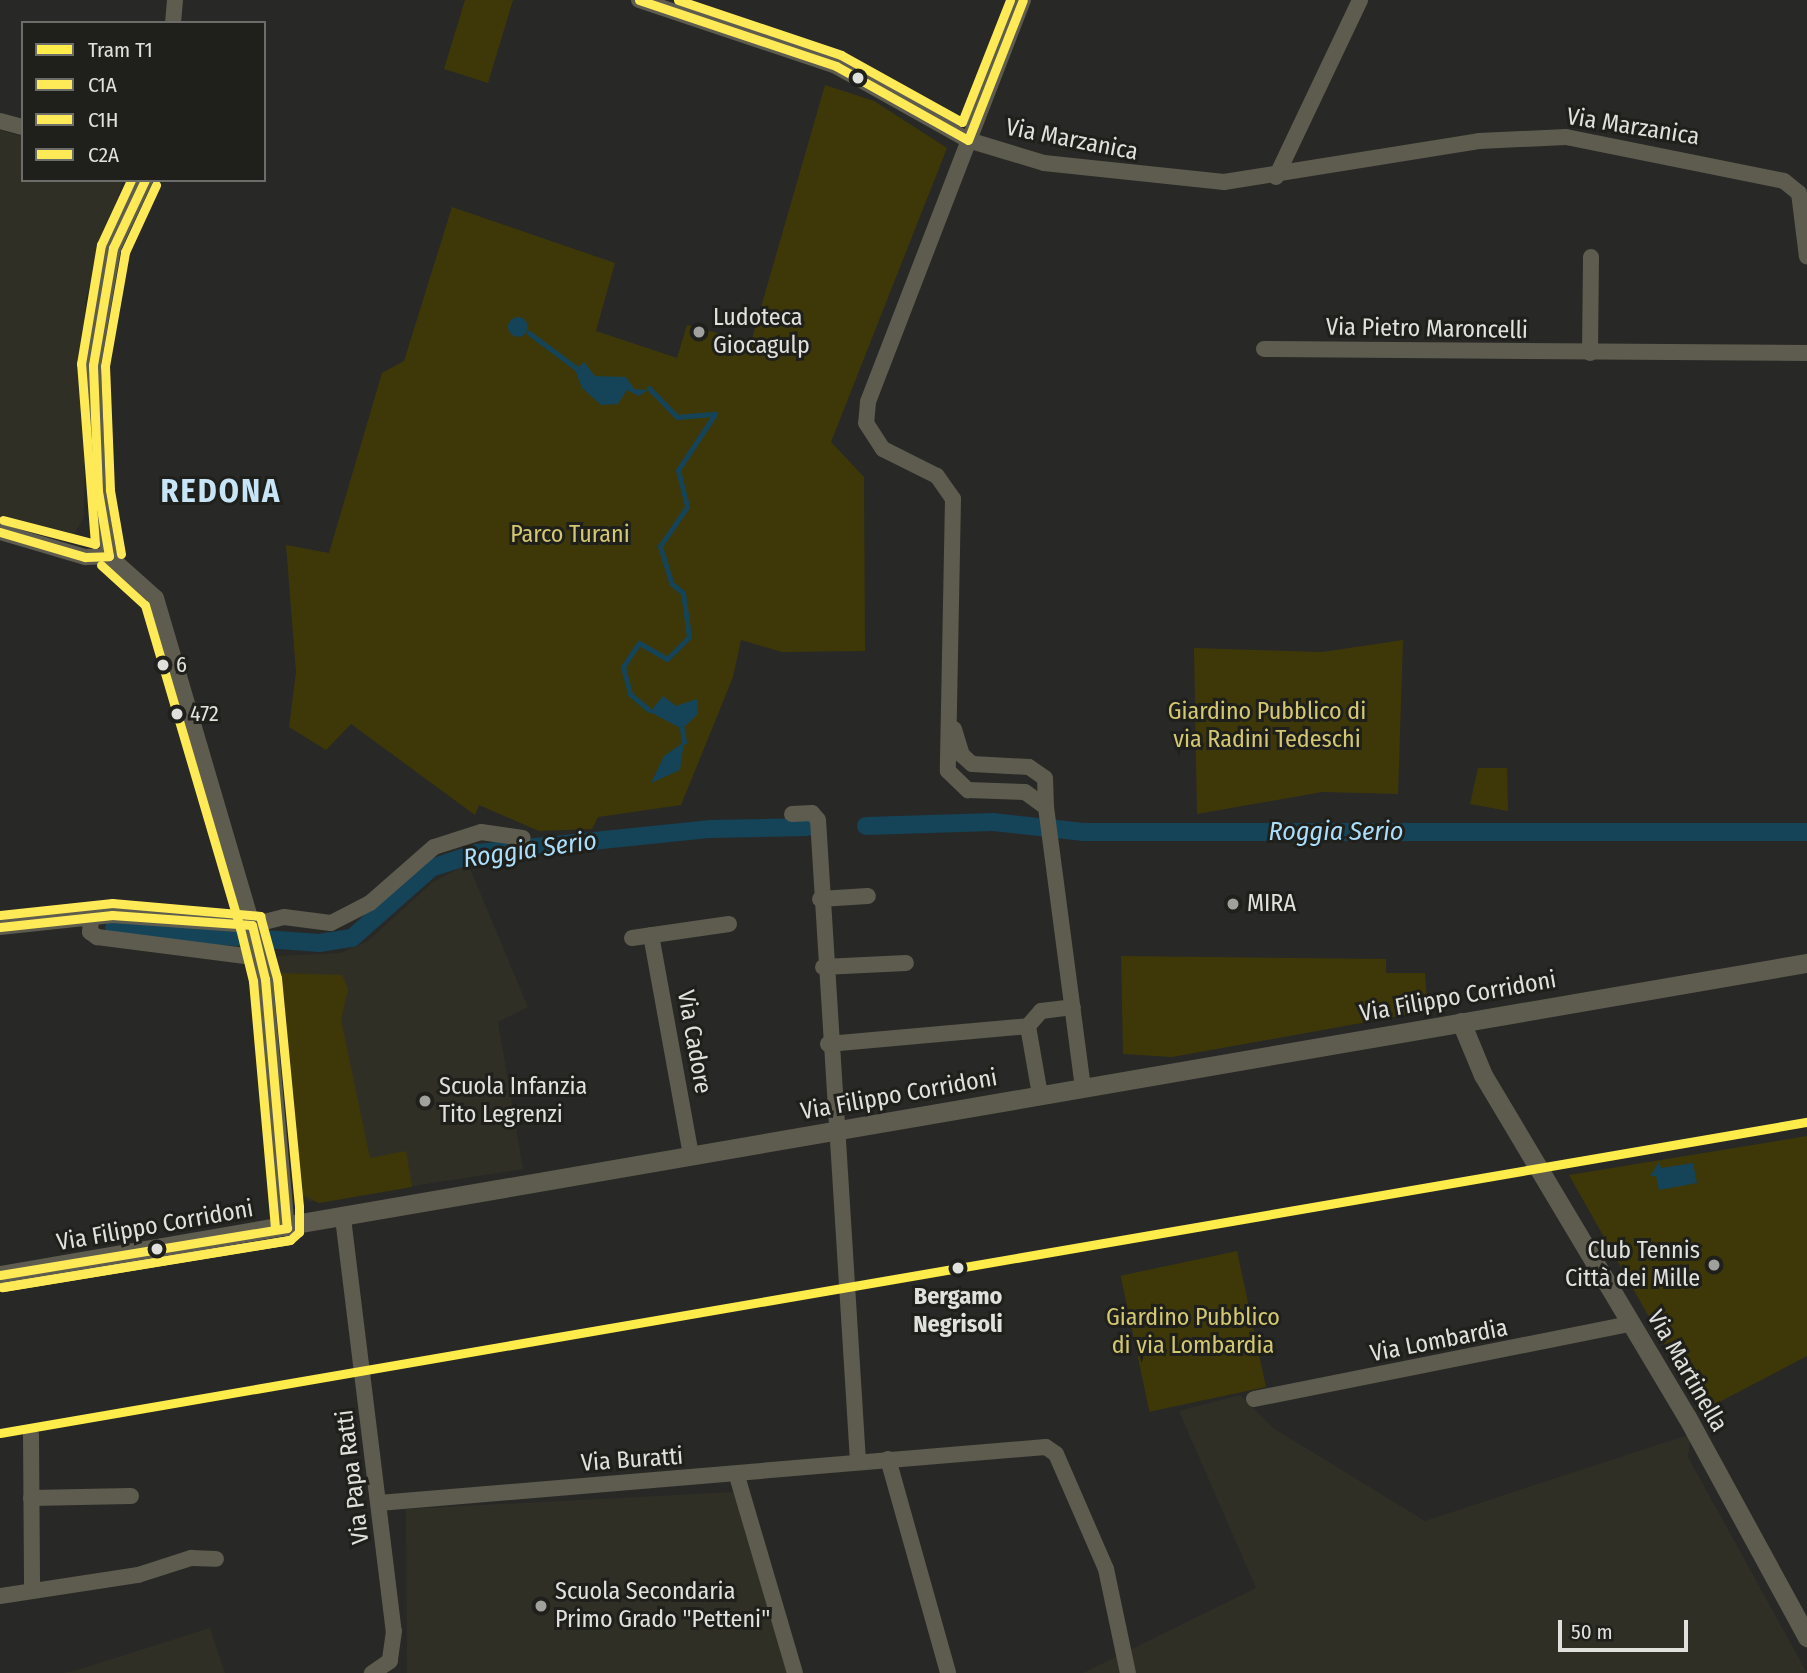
<!DOCTYPE html>
<html>
<head>
<meta charset="utf-8">
<style>
	body { margin:0 }
	#map { position:relative; width:1807px; height:1673px; overflow:hidden; background:#282826; font-family:"Fira Sans Condensed",sans-serif }
	div>[style] { position:absolute }
	[style*='--x'] { left:calc(var(--x)*1px); top:calc(var(--y)*1px); width:calc(var(--w)*1px); rotate:calc(var(--a)*1deg) }
	.built>* { inset:0; background:#302f26 }
	.green>* { inset:0; background:#3e3809; transform-origin:0 0 }
	.water>* { inset:0; background:#154358 }
	.round { border-radius:50% }
	.stream>* { height:5px; margin:-2.5px; padding:0 2.5px; transform-origin:2.5px; border-radius:2.5px; background:#154358 }
	.canal>* { height:18px; margin:-9px; padding:0 9px; transform-origin:9px; border-radius:9px; background:#154358 }
	.minor>* { height:16px; margin:-8px; padding:0 8px; transform-origin:8px; border-radius:8px; background:#5e5c4e }
	.tertiary>* { height:19px; margin:-9.5px; padding:0 9.5px; transform-origin:9.5px; border-radius:9.5px; background:#5e5c4e }
	.bus-1>* { height:9px; margin:-4.5px; padding:0 4.5px; transform-origin:4.5px; border-radius:4.5px; background:#feea57 }
	.bus-2>* { height:9px; margin:-4.5px; padding:0 4.5px; transform-origin:4.5px; border-radius:4.5px; background:#feea57 }
	.bus-3>* { height:9px; margin:-4.5px; padding:0 4.5px; transform-origin:4.5px; border-radius:4.5px; background:#feea57 }
	.tram-1>* { height:9px; margin:-4.5px; padding:0 4.5px; transform-origin:4.5px; border-radius:4.5px; background:#fdec4a }
	.dots>* { width:19px; height:19px; translate:-50% -50%; box-sizing:border-box; border:4px solid #1f1f1b; border-radius:50% }
	span { translate:-50% -50%; white-space:nowrap; text-align:center; line-height:1.15; -webkit-text-stroke:6px #1f1f1b; paint-order:stroke }
	.bus-label { font-size:22px; color:#e0e0dd }
	.left { translate:0 -50%; text-align:left }
	.street-label { font-size:24px; color:#e0e0dd }
	.poi-label { font-size:24px; color:#e0e0dd }
	.right { translate:-100% -50%; text-align:right }
	.park-label { font-size:24px; color:#d3c86f }
	.stop-label { font-size:24px; color:#e0e0dd; font-weight:700 }
	.water-label { font-size:26px; color:#aadefb; font-style:italic }
	.district-label { font-size:32px; color:#c7e5f6; font-weight:700; letter-spacing:2px }
	.legend { position:absolute; left:21px; top:21px; width:245px; height:161px; box-sizing:border-box; background:#1f1f1b; border:2px solid #6c6c69; margin:0; padding:9px 12px; list-style:none; font-size:21px; color:#e0e0dd }
	.legend li { display:flex; align-items:center; gap:14px; height:35px }
	.legend b { width:35px; border:2px solid #6c6c69 }
	.scale { position:absolute; left:1558px; top:1620px; width:130px; height:32px; box-sizing:border-box; border:4px solid #e0e0dd; border-top:0; padding-left:9px; font-size:21px; line-height:24px; white-space:nowrap; color:#e0e0dd; -webkit-text-stroke:5px #1f1f1b; paint-order:stroke }
</style>
</head>
<body>
<div id="map">
	<div class="built">
		<div style="clip-path:polygon(0 130px,23px 137px,23px 180px,123px 180px,85px 301px,84px 517px,73px 536px,0 515px)"></div>
		<div style="clip-path:polygon(468px 864px,528px 1007px,498px 1022px,523px 1169px,309px 1202px,299px 1193px,277px 956px,341px 953px,368px 941px,433px 882px)"></div>
		<div style="clip-path:polygon(1240px 1395px,1273px 1428px,1425px 1521px,1691px 1434px,1688px 1457px,1807px 1673px,1083px 1673px,1256px 1588px,1179px 1411px)"></div>
		<div style="clip-path:polygon(734px 1492px,788px 1673px,407px 1673px,406px 1509px)"></div>
		<div style="clip-path:polygon(210px 1628px,225px 1673px,62px 1673px,74px 1671px)"></div>
	</div>
	<div class="green">
		<div style="clip-path:polygon(465px 0,513px 0,488px 83px,444px 69px)"></div>
		<div style="clip-path:polygon(825px 85px,874px 101px,947px 148px,831px 442px,864px 477px,865px 651px,782px 652px,741px 640px,733px 677px,681px 805px,598px 817px,592px 829px,539px 831px,479px 805px,475px 815px,351px 724px,326px 750px,289px 727px,296px 672px,286px 545px,329px 553px,382px 373px,404px 361px,452px 207px,615px 263px,596px 331px,677px 358px,687px 325px,751px 342px)"></div>
		<div style="clip-path:polygon(1403px 640px,1398px 794px,1322px 792px,1197px 814px,1194px 648px,1322px 652px)"></div>
		<div style="clip-path:polygon(1478px 768px,1507px 768px,1508px 811px,1470px 804px)"></div>
		<div style="clip-path:polygon(1121px 956px,1386px 959px,1386px 973px,1425px 973px,1428px 1011px,1172px 1057px,1123px 1054px)"></div>
		<div style="clip-path:polygon(278px 973px,342px 975px,348px 989px,341px 1020px,370px 1158px,406px 1151px,412px 1187px,319px 1203px,299px 1193px)"></div>
		<div style="clip-path:polygon(1807px 1136px,1807px 1356px,1702px 1411px,1569px 1175px)"></div>
		<div style="left:1237px;top:1251px;width:139px;height:119px;rotate:78deg"></div>
	</div>
	<div class="water">
		<div class="round" style="left:508px;top:317px;width:20px;height:20px"></div>
		<div style="clip-path:polygon(584px 362px,595px 376px,626px 377px,634px 389px,648px 390px,639px 396px,627px 390px,618px 404px,601px 405px,582px 388px,575px 370px)"></div>
		<div style="clip-path:polygon(663px 696px,676px 706px,697px 699px,698px 714px,682px 729px,650px 712px)"></div>
		<div style="clip-path:polygon(684px 742px,680px 770px,651px 783px,664px 756px)"></div>
		<div style="clip-path:polygon(1659px 1162px,1661px 1168px,1693px 1163px,1697px 1183px,1659px 1190px,1656px 1176px,1650px 1176px)"></div>
	</div>
	<div class="stream">
		<div style="--x:529;--y:333;--w:59;--a:36.7"></div>
		<div style="--x:649;--y:388;--w:40;--a:46"></div>
		<div style="--x:677;--y:417;--w:38;--a:-5"></div>
		<div style="--x:715;--y:414;--w:67;--a:123.5"></div>
		<div style="--x:678;--y:470;--w:38;--a:76"></div>
		<div style="--x:687;--y:507;--w:47;--a:124.7"></div>
		<div style="--x:660;--y:546;--w:39;--a:73"></div>
		<div style="--x:671;--y:583;--w:16;--a:40"></div>
		<div style="--x:683;--y:593;--w:44;--a:82.2"></div>
		<div style="--x:689;--y:637;--w:31;--a:135"></div>
		<div style="--x:667;--y:659;--w:32;--a:-150"></div>
		<div style="--x:639;--y:643;--w:29;--a:124"></div>
		<div style="--x:623;--y:667;--w:28;--a:75"></div>
		<div style="--x:630;--y:694;--w:25;--a:40"></div>
		<div style="--x:682;--y:729;--w:13;--a:81"></div>
	</div>
	<div class="canal">
		<div style="--x:866;--y:826;--w:127;--a:-1.8"></div>
		<div style="--x:993;--y:822;--w:91;--a:6.3"></div>
		<div style="--x:1083;--y:832;--w:724;--a:0"></div>
		<div style="--x:114;--y:928;--w:206;--a:4.2"></div>
		<div style="--x:319;--y:943;--w:33;--a:-9"></div>
		<div style="--x:352;--y:938;--w:106;--a:-41.5"></div>
		<div style="--x:431;--y:868;--w:48;--a:-18.1"></div>
		<div style="--x:477;--y:853;--w:235;--a:-5.9"></div>
		<div style="--x:711;--y:829;--w:96;--a:-1.2"></div>
	</div>
	<div class="minor">
		<div style="--x:639;--y:0;--w:208;--a:18.5"></div>
		<div style="--x:836;--y:66;--w:151;--a:29.3"></div>
		<div style="--x:968;--y:140;--w:79;--a:16.8"></div>
		<div style="--x:1044;--y:163;--w:181;--a:6"></div>
		<div style="--x:1224;--y:182;--w:258;--a:-9.1"></div>
		<div style="--x:1479;--y:141;--w:87;--a:-2.6"></div>
		<div style="--x:1566;--y:137;--w:222;--a:11.4"></div>
		<div style="--x:1784;--y:181;--w:19;--a:39"></div>
		<div style="--x:1799;--y:193;--w:64;--a:82.9"></div>
		<div style="--x:1023;--y:0;--w:431;--a:111.1"></div>
		<div style="--x:868;--y:402;--w:21;--a:95"></div>
		<div style="--x:866;--y:423;--w:31;--a:57"></div>
		<div style="--x:883;--y:449;--w:60;--a:26.6"></div>
		<div style="--x:937;--y:476;--w:28;--a:55"></div>
		<div style="--x:953;--y:499;--w:272;--a:91.1"></div>
		<div style="--x:948;--y:771;--w:28;--a:44"></div>
		<div style="--x:968;--y:790;--w:57;--a:2"></div>
		<div style="--x:1025;--y:792;--w:26;--a:36"></div>
		<div style="--x:173;--y:23;--w:23;--a:-85"></div>
		<div style="--x:0;--y:121;--w:24;--a:15"></div>
		<div style="--x:1276;--y:177;--w:196;--a:-64.6"></div>
		<div style="--x:1264;--y:349;--w:543;--a:0.42"></div>
		<div style="--x:1590;--y:353;--w:96;--a:-89.4"></div>
		<div style="--x:0;--y:532;--w:89;--a:16.4"></div>
		<div style="--x:85;--y:557;--w:24;--a:-2"></div>
		<div style="--x:109;--y:556;--w:63;--a:41.8"></div>
		<div style="--x:156;--y:598;--w:341;--a:73.6"></div>
		<div style="--x:252;--y:925;--w:56;--a:76.5"></div>
		<div style="--x:265;--y:979;--w:250;--a:85"></div>
		<div style="--x:109;--y:556;--w:66;--a:-99.6"></div>
		<div style="--x:98;--y:491;--w:126;--a:-92.3"></div>
		<div style="--x:93;--y:365;--w:119;--a:-80.3"></div>
		<div style="--x:113;--y:248;--w:75;--a:-64.8"></div>
		<div style="--x:954;--y:729;--w:27;--a:73"></div>
		<div style="--x:962;--y:755;--w:13;--a:42"></div>
		<div style="--x:972;--y:764;--w:57;--a:3"></div>
		<div style="--x:1029;--y:767;--w:19;--a:35"></div>
		<div style="--x:1045;--y:778;--w:29;--a:88"></div>
		<div style="--x:1046;--y:807;--w:283;--a:82.5"></div>
		<div style="--x:792;--y:814;--w:20;--a:-3"></div>
		<div style="--x:812;--y:813;--w:9;--a:49"></div>
		<div style="--x:818;--y:820;--w:643;--a:86.43"></div>
		<div style="--x:820;--y:899;--w:48;--a:-3.6"></div>
		<div style="--x:91;--y:918;--w:14;--a:94"></div>
		<div style="--x:90;--y:932;--w:9;--a:36"></div>
		<div style="--x:97;--y:937;--w:164;--a:7.3"></div>
		<div style="--x:0;--y:927;--w:113;--a:-6.1"></div>
		<div style="--x:112;--y:915;--w:140;--a:4.1"></div>
		<div style="--x:252;--y:925;--w:33;--a:-14"></div>
		<div style="--x:284;--y:917;--w:47;--a:7.3"></div>
		<div style="--x:331;--y:923;--w:44;--a:-27.1"></div>
		<div style="--x:370;--y:903;--w:85;--a:-41.2"></div>
		<div style="--x:434;--y:847;--w:49;--a:-17.7"></div>
		<div style="--x:481;--y:832;--w:42;--a:8.1"></div>
		<div style="--x:651;--y:935;--w:225;--a:79.7"></div>
		<div style="--x:632;--y:938;--w:98;--a:-8.2"></div>
		<div style="--x:823;--y:967;--w:83;--a:-2.8"></div>
		<div style="--x:828;--y:1044;--w:201;--a:-5.1"></div>
		<div style="--x:1040;--y:1095;--w:70;--a:-99.9"></div>
		<div style="--x:1028;--y:1026;--w:20;--a:-49"></div>
		<div style="--x:1041;--y:1011;--w:32;--a:-7"></div>
		<div style="--x:343;--y:1218;--w:416;--a:83"></div>
		<div style="--x:394;--y:1631;--w:30;--a:98"></div>
		<div style="--x:390;--y:1661;--w:22;--a:146"></div>
		<div style="--x:1254;--y:1399;--w:384;--a:-11.3"></div>
		<div style="--x:31;--y:1435;--w:156;--a:89.6"></div>
		<div style="--x:888;--y:1459;--w:222;--a:74.3"></div>
		<div style="--x:737;--y:1476;--w:205;--a:73.6"></div>
		<div style="--x:31;--y:1498;--w:100;--a:-1.1"></div>
		<div style="--x:379;--y:1503;--w:669;--a:-4.8"></div>
		<div style="--x:1046;--y:1447;--w:12;--a:35"></div>
		<div style="--x:1056;--y:1454;--w:125;--a:66.5"></div>
		<div style="--x:1106;--y:1569;--w:106;--a:78.1"></div>
		<div style="--x:0;--y:1596;--w:140;--a:-8.7"></div>
		<div style="--x:138;--y:1575;--w:56;--a:-17.8"></div>
		<div style="--x:191;--y:1558;--w:25;--a:2"></div>
	</div>
	<div class="tertiary">
		<div style="--x:1461;--y:1022;--w:57;--a:67.5"></div>
		<div style="--x:1483;--y:1075;--w:398;--a:59.2"></div>
		<div style="--x:1687;--y:1417;--w:251;--a:61.4"></div>
		<div style="--x:0;--y:1275;--w:1834;--a:-9.8"></div>
	</div>
	<div class="bus-1">
		<div style="--x:639;--y:0;--w:208;--a:18.5"></div>
		<div style="--x:836;--y:66;--w:151;--a:29.3"></div>
		<div style="--x:968;--y:140;--w:150;--a:-68.6"></div>
		<div style="--x:0;--y:532;--w:89;--a:16.4"></div>
		<div style="--x:85;--y:557;--w:24;--a:-2"></div>
		<div style="--x:109;--y:556;--w:66;--a:-99.6"></div>
		<div style="--x:98;--y:491;--w:126;--a:-92.3"></div>
		<div style="--x:93;--y:365;--w:119;--a:-80.3"></div>
		<div style="--x:113;--y:248;--w:75;--a:-64.8"></div>
		<div style="--x:252;--y:925;--w:56;--a:76.5"></div>
		<div style="--x:265;--y:979;--w:250;--a:85"></div>
		<div style="--x:0;--y:927;--w:113;--a:-6.1"></div>
		<div style="--x:112;--y:915;--w:140;--a:4.1"></div>
		<div style="--x:0;--y:1275;--w:291;--a:-9.3"></div>
	</div>
	<div class="bus-2">
		<div style="--x:121;--y:554;--w:65;--a:-99.8"></div>
		<div style="--x:110;--y:490;--w:124;--a:-92.3"></div>
		<div style="--x:105;--y:366;--w:116;--a:-80"></div>
		<div style="--x:125;--y:252;--w:74;--a:-65.2"></div>
		<div style="--x:101;--y:565;--w:59;--a:42.3"></div>
		<div style="--x:145;--y:605;--w:337;--a:73.6"></div>
		<div style="--x:240;--y:928;--w:55;--a:76.2"></div>
		<div style="--x:253;--y:981;--w:249;--a:84.9"></div>
		<div style="--x:2;--y:1287;--w:291;--a:-9.3"></div>
	</div>
	<div class="bus-3">
		<div style="--x:678;--y:0;--w:172;--a:18.6"></div>
		<div style="--x:841;--y:55;--w:138;--a:29"></div>
		<div style="--x:962;--y:122;--w:131;--a:-68.5"></div>
		<div style="--x:3;--y:520;--w:95;--a:14.6"></div>
		<div style="--x:95;--y:544;--w:181;--a:-94.4"></div>
		<div style="--x:81;--y:364;--w:121;--a:-80.5"></div>
		<div style="--x:101;--y:245;--w:72;--a:-65.2"></div>
		<div style="--x:0;--y:915;--w:113;--a:-6.1"></div>
		<div style="--x:112;--y:903;--w:149;--a:5"></div>
		<div style="--x:260;--y:916;--w:64;--a:74.7"></div>
		<div style="--x:277;--y:978;--w:230;--a:84.5"></div>
		<div style="--x:299;--y:1207;--w:25;--a:90"></div>
		<div style="--x:299;--y:1232;--w:12;--a:138"></div>
		<div style="--x:290;--y:1240;--w:292;--a:170.7"></div>
	</div>
	<div class="tram-1">
		<div style="--x:0;--y:1433;--w:1834;--a:-9.77"></div>
	</div>
	<div class="dots">
		<div style="left:858px;top:78px;background:#e0e0dd"></div>
		<div style="left:699px;top:332px;background:#a0a09d"></div>
		<div style="left:163px;top:665px;background:#e0e0dd"></div>
		<div style="left:177px;top:714px;background:#e0e0dd"></div>
		<div style="left:1233px;top:904px;background:#a0a09d"></div>
		<div style="left:425px;top:1101px;background:#a0a09d"></div>
		<div style="left:157px;top:1249px;background:#e0e0dd"></div>
		<div style="left:1714px;top:1265px;background:#a0a09d"></div>
		<div style="left:958px;top:1268px;background:#e0e0dd"></div>
		<div style="left:541px;top:1606px;background:#a0a09d"></div>
	</div>
	<div class="bus-label">
		<span class="left" style="left:176px;top:665px">6</span>
		<span class="left" style="left:190px;top:714px">472</span>
	</div>
	<div class="street-label">
		<span style="left:1633px;top:127px;rotate:9deg">Via Marzanica</span>
		<span style="left:1072px;top:140px;rotate:11deg">Via Marzanica</span>
		<span style="left:1427px;top:329px;rotate:1deg">Via Pietro Maroncelli</span>
		<span style="left:1458px;top:997px;rotate:-10deg">Via Filippo Corridoni</span>
		<span style="left:694px;top:1042px;rotate:80deg">Via Cadore</span>
		<span style="left:899px;top:1095px;rotate:-10deg">Via Filippo Corridoni</span>
		<span style="left:155px;top:1226px;rotate:-10deg">Via Filippo Corridoni</span>
		<span style="left:1439px;top:1341px;rotate:-11deg">Via Lombardia</span>
		<span style="left:1687px;top:1371px;rotate:60deg">Via Martinella</span>
		<span style="left:632px;top:1460px;rotate:-4deg">Via Buratti</span>
		<span style="left:353px;top:1477px;rotate:-97deg">Via Papa Ratti</span>
	</div>
	<div class="poi-label">
		<span class="left" style="left:713px;top:332px">Ludoteca<br>Giocagulp</span>
		<span class="left" style="left:1247px;top:904px">MIRA</span>
		<span class="left" style="left:439px;top:1101px">Scuola Infanzia<br>Tito Legrenzi</span>
		<span class="right" style="left:1700px;top:1265px">Club Tennis<br>Città dei Mille</span>
		<span class="left" style="left:555px;top:1606px">Scuola Secondaria<br>Primo Grado "Petteni"</span>
	</div>
	<div class="park-label">
		<span style="left:570px;top:535px">Parco Turani</span>
		<span style="left:1267px;top:726px">Giardino Pubblico di<br>via Radini Tedeschi</span>
		<span style="left:1193px;top:1332px">Giardino Pubblico<br>di via Lombardia</span>
	</div>
	<div class="stop-label">
		<span style="left:958px;top:1311px">Bergamo<br>Negrisoli</span>
	</div>
	<div class="water-label">
		<span style="left:1336px;top:832px">Roggia Serio</span>
		<span style="left:530px;top:850px;rotate:-8deg">Roggia Serio</span>
	</div>
	<div class="district-label">
		<span style="left:221px;top:491px">REDONA</span>
	</div>
	<ul class="legend">
	<li><b style="height:9px;background:#fdec4a"></b>Tram T1</li>
	<li><b style="height:9px;background:#feea57"></b>C1A</li>
	<li><b style="height:9px;background:#feea57"></b>C1H</li>
	<li><b style="height:9px;background:#feea57"></b>C2A</li>
	</ul>
	<div class="scale">50 m</div>
</div>
</body>
</html>
